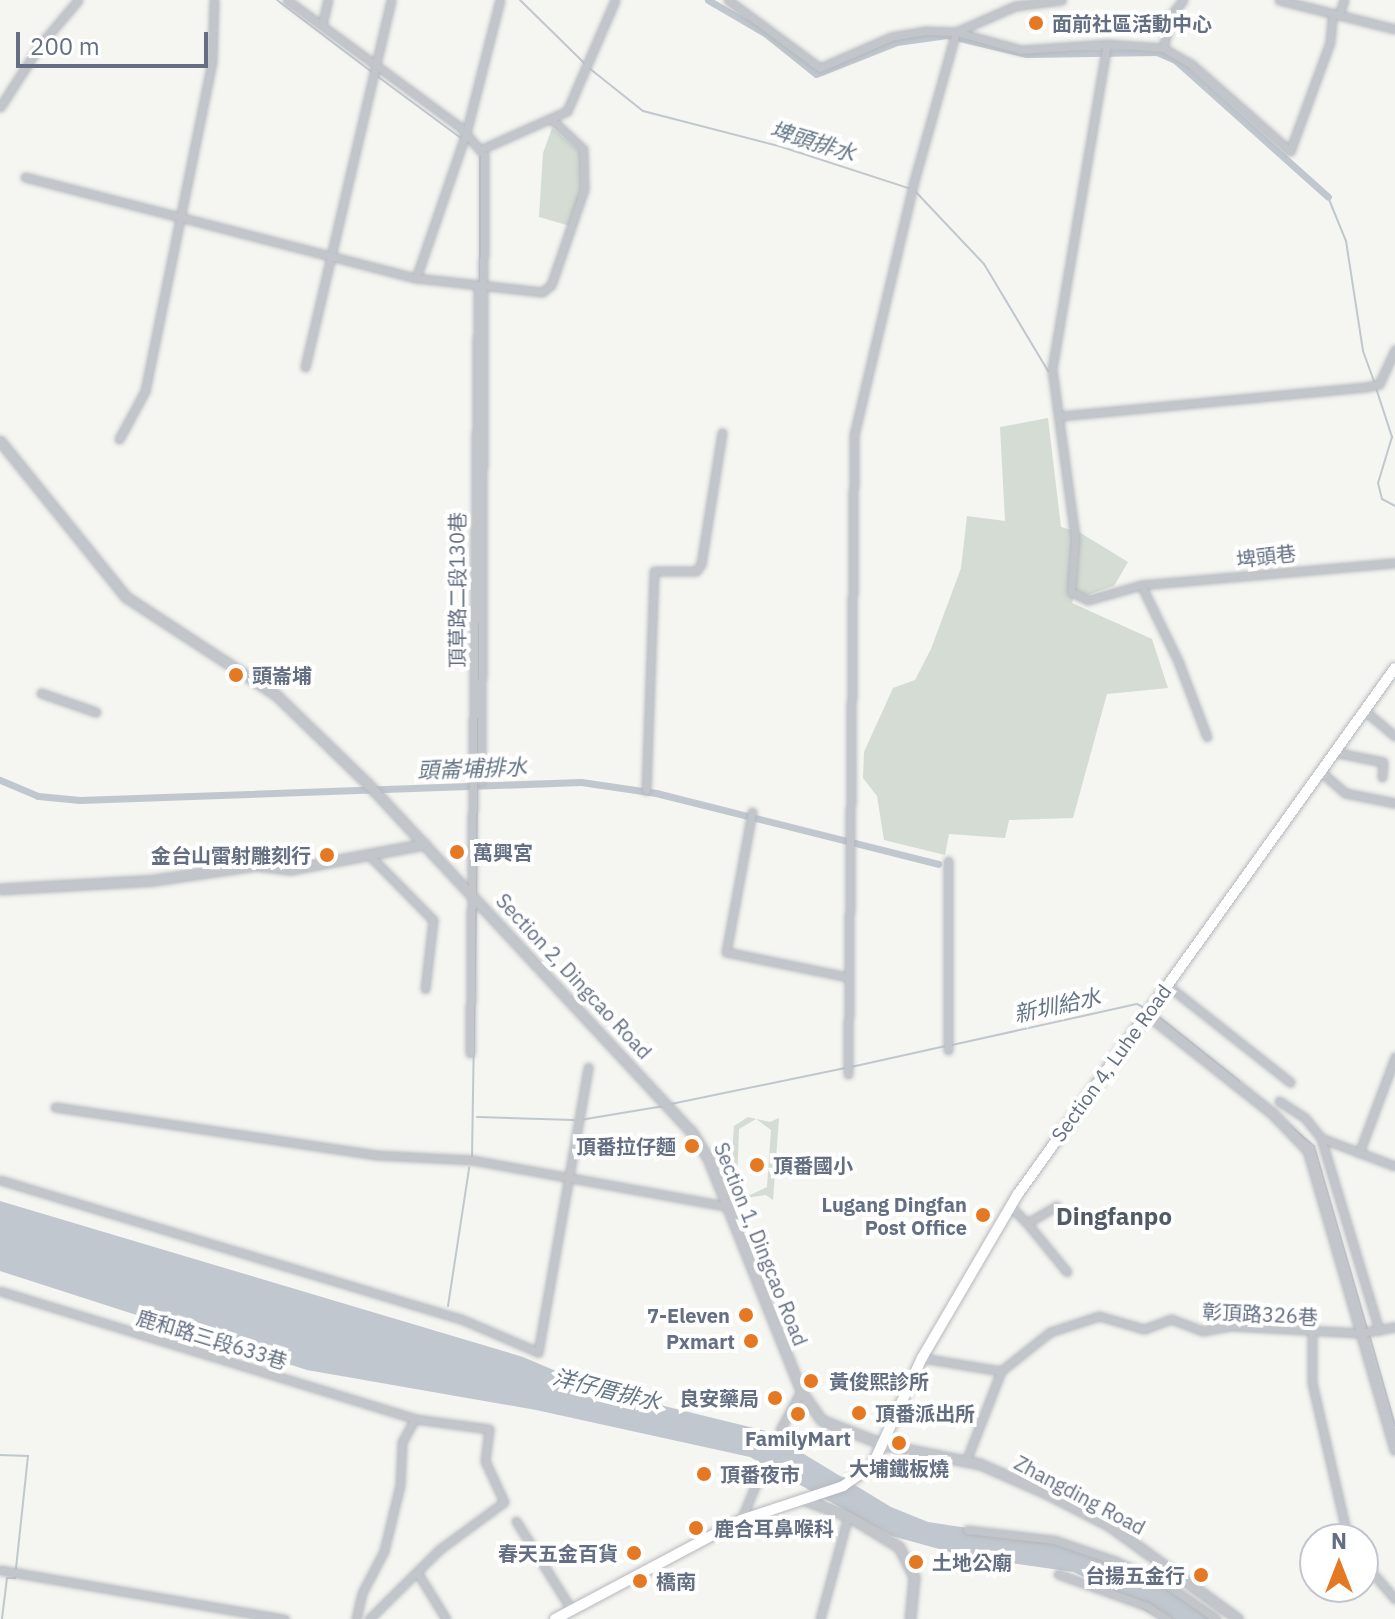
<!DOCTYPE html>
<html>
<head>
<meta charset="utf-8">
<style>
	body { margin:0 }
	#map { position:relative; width:1395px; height:1619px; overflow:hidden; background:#f5f5f1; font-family:"IBM Plex Sans","Noto Sans TC",sans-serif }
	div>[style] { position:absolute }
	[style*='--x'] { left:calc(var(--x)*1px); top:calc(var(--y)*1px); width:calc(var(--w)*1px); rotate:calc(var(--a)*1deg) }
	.green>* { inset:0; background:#d4dcd3 }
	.water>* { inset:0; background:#c0c7ce }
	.stream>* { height:2px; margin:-1px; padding:0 1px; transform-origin:1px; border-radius:1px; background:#c0c7ce }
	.canal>* { height:7px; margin:-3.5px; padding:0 3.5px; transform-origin:3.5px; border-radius:3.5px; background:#c0c7ce }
	.roads { filter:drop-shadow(0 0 2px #b4b8be) drop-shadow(0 0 2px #b4b8be) }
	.minor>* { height:7px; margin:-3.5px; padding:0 3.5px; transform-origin:3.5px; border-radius:3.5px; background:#c2c5c9 }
	.tertiary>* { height:9px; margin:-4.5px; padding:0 4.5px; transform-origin:4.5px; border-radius:4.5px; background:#c2c5c9 }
	.secondary>* { height:10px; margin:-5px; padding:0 5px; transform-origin:5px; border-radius:5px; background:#fff }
	.dots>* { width:22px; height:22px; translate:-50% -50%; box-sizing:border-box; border:4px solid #fff; border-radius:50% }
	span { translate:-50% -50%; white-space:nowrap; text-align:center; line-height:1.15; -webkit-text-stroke:8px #fff; paint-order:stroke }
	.poi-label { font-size:20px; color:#646f83; font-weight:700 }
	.left { translate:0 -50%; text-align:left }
	.right { translate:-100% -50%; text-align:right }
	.street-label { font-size:20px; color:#646f83 }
	.water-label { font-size:22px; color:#647687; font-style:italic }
	.quarter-label { font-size:24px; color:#525a68; font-weight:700 }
	.north { position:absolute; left:1299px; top:1523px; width:80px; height:80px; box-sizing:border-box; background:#fff; border:2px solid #c1c5cd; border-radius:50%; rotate:0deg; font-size:22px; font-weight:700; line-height:32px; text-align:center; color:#646f83 }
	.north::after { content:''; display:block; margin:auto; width:28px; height:36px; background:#e47823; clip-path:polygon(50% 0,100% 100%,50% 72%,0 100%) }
	.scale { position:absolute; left:16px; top:32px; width:192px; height:36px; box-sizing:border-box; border:4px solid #646f83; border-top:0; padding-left:10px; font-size:24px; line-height:28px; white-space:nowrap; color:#646f83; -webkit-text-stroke:6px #fff; paint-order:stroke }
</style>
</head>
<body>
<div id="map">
	<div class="green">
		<div style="clip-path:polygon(552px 128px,582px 154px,583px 180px,570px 226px,539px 217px,543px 153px)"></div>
		<div style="clip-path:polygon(1048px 418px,1061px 527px,1079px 532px,1128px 562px,1114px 586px,1087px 595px,1076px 591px,1072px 603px,1152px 639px,1168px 688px,1107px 694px,1073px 818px,1009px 820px,1005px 838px,949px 834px,945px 855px,884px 840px,877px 796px,863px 778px,864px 752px,893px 688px,915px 680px,931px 649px,961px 568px,967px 516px,1005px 521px,1000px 427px)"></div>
		<div style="clip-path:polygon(evenodd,748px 1117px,770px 1122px,779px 1118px,773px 1200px,766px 1195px,745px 1198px,730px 1185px,734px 1126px,748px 1117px,756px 1119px,771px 1130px,767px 1187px,750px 1195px,737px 1185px,739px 1129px,756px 1119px)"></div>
	</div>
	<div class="water">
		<div style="clip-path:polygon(0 1201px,523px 1357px,603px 1391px,766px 1431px,891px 1507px,928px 1522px,1040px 1539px,1115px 1562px,1165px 1586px,1213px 1619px,1161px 1619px,1074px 1572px,968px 1557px,892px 1536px,750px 1457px,536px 1410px,307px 1370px,0 1271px)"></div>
	</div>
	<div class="stream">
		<div style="--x:277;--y:0;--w:119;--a:37.2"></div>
		<div style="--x:520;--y:0;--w:90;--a:44.5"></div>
		<div style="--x:589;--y:68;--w:69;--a:38.5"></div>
		<div style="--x:643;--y:111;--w:144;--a:14.5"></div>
		<div style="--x:782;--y:147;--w:133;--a:18"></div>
		<div style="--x:377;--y:76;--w:106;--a:36.5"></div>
		<div style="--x:914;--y:190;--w:102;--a:46.6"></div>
		<div style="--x:984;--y:264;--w:125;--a:59.1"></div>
		<div style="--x:1328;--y:197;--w:48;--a:67.8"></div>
		<div style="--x:1346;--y:241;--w:111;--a:81.2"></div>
		<div style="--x:1363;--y:351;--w:33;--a:70"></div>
		<div style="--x:480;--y:283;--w:126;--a:-90"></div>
		<div style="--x:1376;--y:388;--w:52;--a:71.9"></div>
		<div style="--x:1392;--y:437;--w:48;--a:106.9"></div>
		<div style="--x:1378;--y:483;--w:16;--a:76"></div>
		<div style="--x:1382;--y:499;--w:15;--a:28"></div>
		<div style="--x:476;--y:894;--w:225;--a:-89.5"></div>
		<div style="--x:1154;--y:1013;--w:109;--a:38.7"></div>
		<div style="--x:952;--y:1045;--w:189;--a:-12.5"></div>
		<div style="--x:1137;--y:1004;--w:9;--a:27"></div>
		<div style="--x:851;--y:1067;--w:97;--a:-12.5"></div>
		<div style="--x:671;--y:1104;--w:178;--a:-11.7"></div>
		<div style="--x:477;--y:1117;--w:97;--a:1.8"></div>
		<div style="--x:580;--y:1120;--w:85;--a:-9.5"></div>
		<div style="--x:1289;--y:1125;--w:33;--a:40"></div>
		<div style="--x:1314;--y:1146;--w:190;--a:73.8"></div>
		<div style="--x:472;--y:1158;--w:253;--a:-89.1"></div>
		<div style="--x:448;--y:1306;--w:140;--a:-81.3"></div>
		<div style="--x:1369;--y:1334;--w:95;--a:74.1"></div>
		<div style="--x:0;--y:1455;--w:28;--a:2"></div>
		<div style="--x:28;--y:1456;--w:123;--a:96.1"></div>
		<div style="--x:15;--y:1578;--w:8;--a:180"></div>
		<div style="--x:7;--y:1578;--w:41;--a:97"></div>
	</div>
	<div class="canal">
		<div style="--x:708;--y:0;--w:66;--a:30.1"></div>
		<div style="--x:765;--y:33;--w:65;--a:38.8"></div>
		<div style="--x:816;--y:74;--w:87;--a:-21.6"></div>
		<div style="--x:897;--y:42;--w:50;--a:-8"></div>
		<div style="--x:947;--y:35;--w:82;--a:13.4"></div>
		<div style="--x:1027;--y:54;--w:130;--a:-0.9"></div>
		<div style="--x:1157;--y:52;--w:20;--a:24"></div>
		<div style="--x:1175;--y:60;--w:205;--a:41.8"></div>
		<div style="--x:0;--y:780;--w:41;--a:22.8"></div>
		<div style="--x:38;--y:796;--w:42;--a:5.4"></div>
		<div style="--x:80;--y:800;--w:501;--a:-2.06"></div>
		<div style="--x:581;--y:782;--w:76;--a:8.3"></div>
		<div style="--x:656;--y:793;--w:291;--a:14.1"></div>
	</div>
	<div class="roads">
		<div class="minor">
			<div style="--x:287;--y:0;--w:215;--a:36.3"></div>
			<div style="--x:460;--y:127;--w:37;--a:49"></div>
			<div style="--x:484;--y:155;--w:626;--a:90.27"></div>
			<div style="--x:728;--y:0;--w:114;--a:36.5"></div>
			<div style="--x:820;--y:68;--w:77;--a:-23.6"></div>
			<div style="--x:891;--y:37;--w:34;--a:-10"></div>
			<div style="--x:924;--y:31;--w:32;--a:2"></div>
			<div style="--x:956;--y:32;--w:67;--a:15.5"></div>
			<div style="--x:1021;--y:50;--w:86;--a:-4"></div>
			<div style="--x:1107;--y:44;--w:56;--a:4.1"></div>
			<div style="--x:1163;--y:48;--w:32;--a:30"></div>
			<div style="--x:1191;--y:64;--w:132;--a:41.3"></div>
			<div style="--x:1290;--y:151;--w:116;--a:-69.8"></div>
			<div style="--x:1330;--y:42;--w:25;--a:-85"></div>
			<div style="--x:1279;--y:0;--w:120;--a:14"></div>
			<div style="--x:1339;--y:15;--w:16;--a:-72"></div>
			<div style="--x:322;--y:25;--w:26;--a:-77"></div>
			<div style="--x:1107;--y:44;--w:330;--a:99.6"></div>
			<div style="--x:1052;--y:369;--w:171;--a:82.2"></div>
			<div style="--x:1075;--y:538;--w:54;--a:94.2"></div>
			<div style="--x:1071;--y:592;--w:19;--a:25"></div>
			<div style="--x:1088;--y:600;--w:55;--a:-15.8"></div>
			<div style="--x:1141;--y:585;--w:85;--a:64"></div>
			<div style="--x:1178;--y:661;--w:81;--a:69.1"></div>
			<div style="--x:1163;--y:48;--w:35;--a:-75"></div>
			<div style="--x:1172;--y:14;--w:18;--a:-52"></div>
			<div style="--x:0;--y:107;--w:74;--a:-57.2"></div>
			<div style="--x:40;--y:45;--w:59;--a:-49.8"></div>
			<div style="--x:482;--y:149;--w:93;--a:-24.1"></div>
			<div style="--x:567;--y:111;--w:121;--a:-66.6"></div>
			<div style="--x:25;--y:177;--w:404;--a:14.5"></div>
			<div style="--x:416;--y:278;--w:127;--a:6.3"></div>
			<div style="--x:542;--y:292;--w:11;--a:-38"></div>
			<div style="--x:551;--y:285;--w:102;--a:-71"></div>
			<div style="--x:584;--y:189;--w:40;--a:-91.4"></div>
			<div style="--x:583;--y:149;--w:42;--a:-136.9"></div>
			<div style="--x:416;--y:278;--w:153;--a:-71"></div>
			<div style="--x:466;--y:133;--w:137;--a:-75.7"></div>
			<div style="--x:305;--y:367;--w:377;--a:-76.8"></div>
			<div style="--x:1060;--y:416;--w:307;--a:-5.4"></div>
			<div style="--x:1366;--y:387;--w:13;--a:-13"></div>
			<div style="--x:1379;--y:384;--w:38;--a:-65"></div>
			<div style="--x:119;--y:439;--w:55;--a:-61.6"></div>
			<div style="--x:145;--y:391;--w:335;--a:-78.5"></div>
			<div style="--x:212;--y:63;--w:63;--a:-88.2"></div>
			<div style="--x:1141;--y:585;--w:255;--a:-5"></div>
			<div style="--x:41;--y:693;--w:58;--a:19.1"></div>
			<div style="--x:1365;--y:711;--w:39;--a:40"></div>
			<div style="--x:1334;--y:752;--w:50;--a:11.5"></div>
			<div style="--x:1383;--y:762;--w:15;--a:94"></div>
			<div style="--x:1321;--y:772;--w:32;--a:41"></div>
			<div style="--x:1345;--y:793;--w:51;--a:11.3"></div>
			<div style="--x:646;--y:790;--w:219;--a:-87.9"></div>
			<div style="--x:654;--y:571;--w:42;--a:0"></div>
			<div style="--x:696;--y:571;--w:9;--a:-54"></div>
			<div style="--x:701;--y:564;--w:133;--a:-80.9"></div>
			<div style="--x:752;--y:812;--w:142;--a:100.5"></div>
			<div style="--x:726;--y:952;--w:125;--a:11.6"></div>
			<div style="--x:368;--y:854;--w:93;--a:45.4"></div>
			<div style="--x:433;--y:920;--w:69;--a:96.6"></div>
			<div style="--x:1167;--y:985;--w:157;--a:38.3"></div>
			<div style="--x:948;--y:1050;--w:189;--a:-90"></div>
			<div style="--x:470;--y:1053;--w:767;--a:-89.4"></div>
			<div style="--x:848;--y:1074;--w:639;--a:-89.46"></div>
			<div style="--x:854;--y:435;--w:261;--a:-76.7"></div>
			<div style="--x:914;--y:181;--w:155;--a:-74.3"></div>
			<div style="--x:956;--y:32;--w:64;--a:-23.8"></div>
			<div style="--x:1015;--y:6;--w:47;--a:-7.3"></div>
			<div style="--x:1279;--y:1101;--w:31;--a:33"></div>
			<div style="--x:1305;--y:1118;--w:26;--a:51"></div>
			<div style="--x:1321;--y:1138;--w:79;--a:20.7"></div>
			<div style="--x:55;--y:1107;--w:325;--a:8.5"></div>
			<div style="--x:376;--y:1155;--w:96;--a:3"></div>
			<div style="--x:472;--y:1160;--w:258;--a:10.3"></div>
			<div style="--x:1321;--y:1138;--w:201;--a:73.2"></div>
			<div style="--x:1359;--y:1153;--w:103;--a:-69.4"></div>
			<div style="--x:0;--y:1180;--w:481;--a:16.8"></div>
			<div style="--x:461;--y:1319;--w:84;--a:23.2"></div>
			<div style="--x:538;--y:1352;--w:289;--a:-80"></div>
			<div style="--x:1010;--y:1206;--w:24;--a:45"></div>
			<div style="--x:1027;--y:1223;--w:34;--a:-30"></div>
			<div style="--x:1027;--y:1223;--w:63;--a:50.8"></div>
			<div style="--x:0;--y:1291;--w:434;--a:17.1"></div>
			<div style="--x:415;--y:1419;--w:75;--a:7.7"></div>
			<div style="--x:489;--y:1429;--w:32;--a:97"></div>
			<div style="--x:485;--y:1461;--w:45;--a:65.1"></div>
			<div style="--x:504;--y:1502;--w:79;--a:143.7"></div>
			<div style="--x:440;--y:1549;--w:100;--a:135.4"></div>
			<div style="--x:1312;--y:1332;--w:51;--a:90"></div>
			<div style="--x:1312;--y:1383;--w:160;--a:77"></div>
			<div style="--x:922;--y:1358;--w:80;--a:9.3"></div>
			<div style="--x:780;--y:1430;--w:44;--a:-61.7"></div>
			<div style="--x:966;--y:1461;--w:97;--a:-68.7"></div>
			<div style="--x:1001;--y:1371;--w:63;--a:-38.5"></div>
			<div style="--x:1050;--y:1332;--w:52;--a:-18.1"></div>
			<div style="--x:1099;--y:1316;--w:47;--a:16.1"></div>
			<div style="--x:1144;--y:1329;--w:29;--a:-20"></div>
			<div style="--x:1171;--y:1319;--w:33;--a:21"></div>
			<div style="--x:1202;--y:1331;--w:29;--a:-10"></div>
			<div style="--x:1231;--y:1326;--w:129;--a:3.1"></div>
			<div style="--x:1360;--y:1333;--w:36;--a:-10"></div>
			<div style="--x:741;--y:1520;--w:55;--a:-67.6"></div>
			<div style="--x:516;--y:1521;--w:104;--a:58"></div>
			<div style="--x:967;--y:1530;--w:88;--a:6.6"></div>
			<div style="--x:1054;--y:1540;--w:65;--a:19"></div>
			<div style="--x:1115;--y:1561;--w:57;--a:24.8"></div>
			<div style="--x:1167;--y:1585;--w:60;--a:34.8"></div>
			<div style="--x:1363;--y:1562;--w:49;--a:49.1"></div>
			<div style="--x:0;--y:1570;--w:289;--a:9.8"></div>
			<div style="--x:417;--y:1572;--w:55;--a:58.3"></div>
			<div style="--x:1058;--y:1574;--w:95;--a:19.8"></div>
			<div style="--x:1147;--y:1606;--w:24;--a:33"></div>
			<div style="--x:356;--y:1619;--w:27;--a:-77"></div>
			<div style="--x:362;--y:1593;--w:47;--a:-62.4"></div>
			<div style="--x:384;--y:1551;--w:68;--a:-76.4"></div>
			<div style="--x:400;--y:1485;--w:43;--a:-87.3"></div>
			<div style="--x:402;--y:1442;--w:26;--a:-61"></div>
			<div style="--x:820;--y:1619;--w:107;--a:-74.8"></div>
		</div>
		<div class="tertiary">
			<div style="--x:0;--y:441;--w:201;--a:51.1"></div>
			<div style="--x:126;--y:597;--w:178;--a:33.1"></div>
			<div style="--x:275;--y:694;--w:129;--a:44.1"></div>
			<div style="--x:368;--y:784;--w:474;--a:47.1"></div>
			<div style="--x:691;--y:1131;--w:32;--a:58"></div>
			<div style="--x:708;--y:1158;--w:251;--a:68.2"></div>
			<div style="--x:801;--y:1391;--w:35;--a:55"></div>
			<div style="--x:821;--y:1420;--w:69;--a:21.3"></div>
			<div style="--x:885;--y:1445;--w:97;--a:11.3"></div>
			<div style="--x:980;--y:1464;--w:74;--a:23.8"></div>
			<div style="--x:1048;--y:1494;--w:70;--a:27.3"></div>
			<div style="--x:1110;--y:1526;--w:158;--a:36"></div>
			<div style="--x:0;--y:889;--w:154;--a:-3.3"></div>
			<div style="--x:154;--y:880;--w:103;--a:-8.4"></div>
			<div style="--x:256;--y:865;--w:35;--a:7"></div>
			<div style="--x:291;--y:869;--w:136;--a:-10.6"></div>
			<div style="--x:1147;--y:1014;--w:159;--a:38.4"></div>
			<div style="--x:1272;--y:1113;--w:52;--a:45.8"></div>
			<div style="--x:1308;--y:1150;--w:312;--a:73.8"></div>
			<div style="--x:802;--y:1499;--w:49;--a:20.3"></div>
			<div style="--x:848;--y:1516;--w:60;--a:31.3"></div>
			<div style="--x:899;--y:1547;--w:34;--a:63"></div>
			<div style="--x:914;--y:1577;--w:42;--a:95.4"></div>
		</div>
		<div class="secondary">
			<div style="--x:555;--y:1619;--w:211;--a:-28"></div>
			<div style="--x:741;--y:1520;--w:108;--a:-18.4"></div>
			<div style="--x:843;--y:1486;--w:35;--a:-35"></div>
			<div style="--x:872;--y:1466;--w:119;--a:-65.2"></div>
			<div style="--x:922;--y:1358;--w:190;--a:-59.7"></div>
			<div style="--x:1018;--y:1194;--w:647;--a:-54.37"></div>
		</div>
	</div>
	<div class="dots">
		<div style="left:1036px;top:23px;background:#e47823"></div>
		<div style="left:236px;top:675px;background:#e47823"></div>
		<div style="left:457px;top:852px;background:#e47823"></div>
		<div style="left:327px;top:855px;background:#e47823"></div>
		<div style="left:692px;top:1146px;background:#e47823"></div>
		<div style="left:757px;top:1165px;background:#e47823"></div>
		<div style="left:983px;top:1215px;background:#e47823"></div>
		<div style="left:746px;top:1315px;background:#e47823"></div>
		<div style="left:751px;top:1341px;background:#e47823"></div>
		<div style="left:811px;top:1381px;background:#e47823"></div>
		<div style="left:775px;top:1398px;background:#e47823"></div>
		<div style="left:859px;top:1413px;background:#e47823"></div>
		<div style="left:798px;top:1414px;background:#e47823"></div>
		<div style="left:899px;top:1443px;background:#e47823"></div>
		<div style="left:704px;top:1474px;background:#e47823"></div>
		<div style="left:696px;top:1528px;background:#e47823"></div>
		<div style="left:634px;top:1553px;background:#e47823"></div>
		<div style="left:916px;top:1562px;background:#e47823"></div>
		<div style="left:1201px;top:1575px;background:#e47823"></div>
		<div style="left:640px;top:1581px;background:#e47823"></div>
	</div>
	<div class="poi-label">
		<span class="left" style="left:1052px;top:23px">面前社區活動中心</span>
		<span class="left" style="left:252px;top:675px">頭崙埔</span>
		<span class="left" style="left:473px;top:852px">萬興宮</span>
		<span class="right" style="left:311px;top:855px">金台山雷射雕刻行</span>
		<span class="right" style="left:676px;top:1146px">頂番拉仔麵</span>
		<span class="left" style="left:773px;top:1165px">頂番國小</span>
		<span class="right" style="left:967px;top:1216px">Lugang Dingfan<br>Post Office</span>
		<span class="right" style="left:730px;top:1315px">7-Eleven</span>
		<span class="right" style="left:735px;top:1341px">Pxmart</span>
		<span class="left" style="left:829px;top:1381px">黃俊熙診所</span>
		<span class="right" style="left:759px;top:1398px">良安藥局</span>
		<span class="left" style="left:875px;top:1413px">頂番派出所</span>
		<span style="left:798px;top:1438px">FamilyMart</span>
		<span style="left:899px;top:1468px">大埔鐵板燒</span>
		<span class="left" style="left:720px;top:1474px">頂番夜市</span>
		<span class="left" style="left:714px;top:1528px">鹿合耳鼻喉科</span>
		<span class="right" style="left:618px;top:1553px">春天五金百貨</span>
		<span class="left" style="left:932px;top:1562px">土地公廟</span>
		<span class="right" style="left:1185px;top:1575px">台揚五金行</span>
		<span class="left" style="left:656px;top:1581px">橋南</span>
	</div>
	<div class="street-label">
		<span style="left:1266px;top:556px;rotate:-7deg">埤頭巷</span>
		<span style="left:457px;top:590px;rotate:-90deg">頂草路二段130巷</span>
		<span style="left:574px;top:976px;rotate:47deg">Section 2, Dingcao Road</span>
		<span style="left:1111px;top:1063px;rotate:-54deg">Section 4, Luhe Road</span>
		<span style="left:761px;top:1244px;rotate:68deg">Section 1, Dingcao Road</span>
		<span style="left:1260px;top:1314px;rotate:3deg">彰頂路326巷</span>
		<span style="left:212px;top:1339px;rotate:17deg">鹿和路三段633巷</span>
		<span style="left:1080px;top:1495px;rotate:28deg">Zhangding Road</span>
	</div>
	<div class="water-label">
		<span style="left:813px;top:141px;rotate:17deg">埤頭排水</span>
		<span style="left:472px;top:768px;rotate:-2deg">頭崙埔排水</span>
		<span style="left:1057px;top:1005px;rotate:-12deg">新圳給水</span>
		<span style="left:607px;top:1389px;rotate:14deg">洋仔厝排水</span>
	</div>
	<div class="quarter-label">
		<span style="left:1114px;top:1217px">Dingfanpo</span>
	</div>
	<div class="north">N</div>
	<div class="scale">200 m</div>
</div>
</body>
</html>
